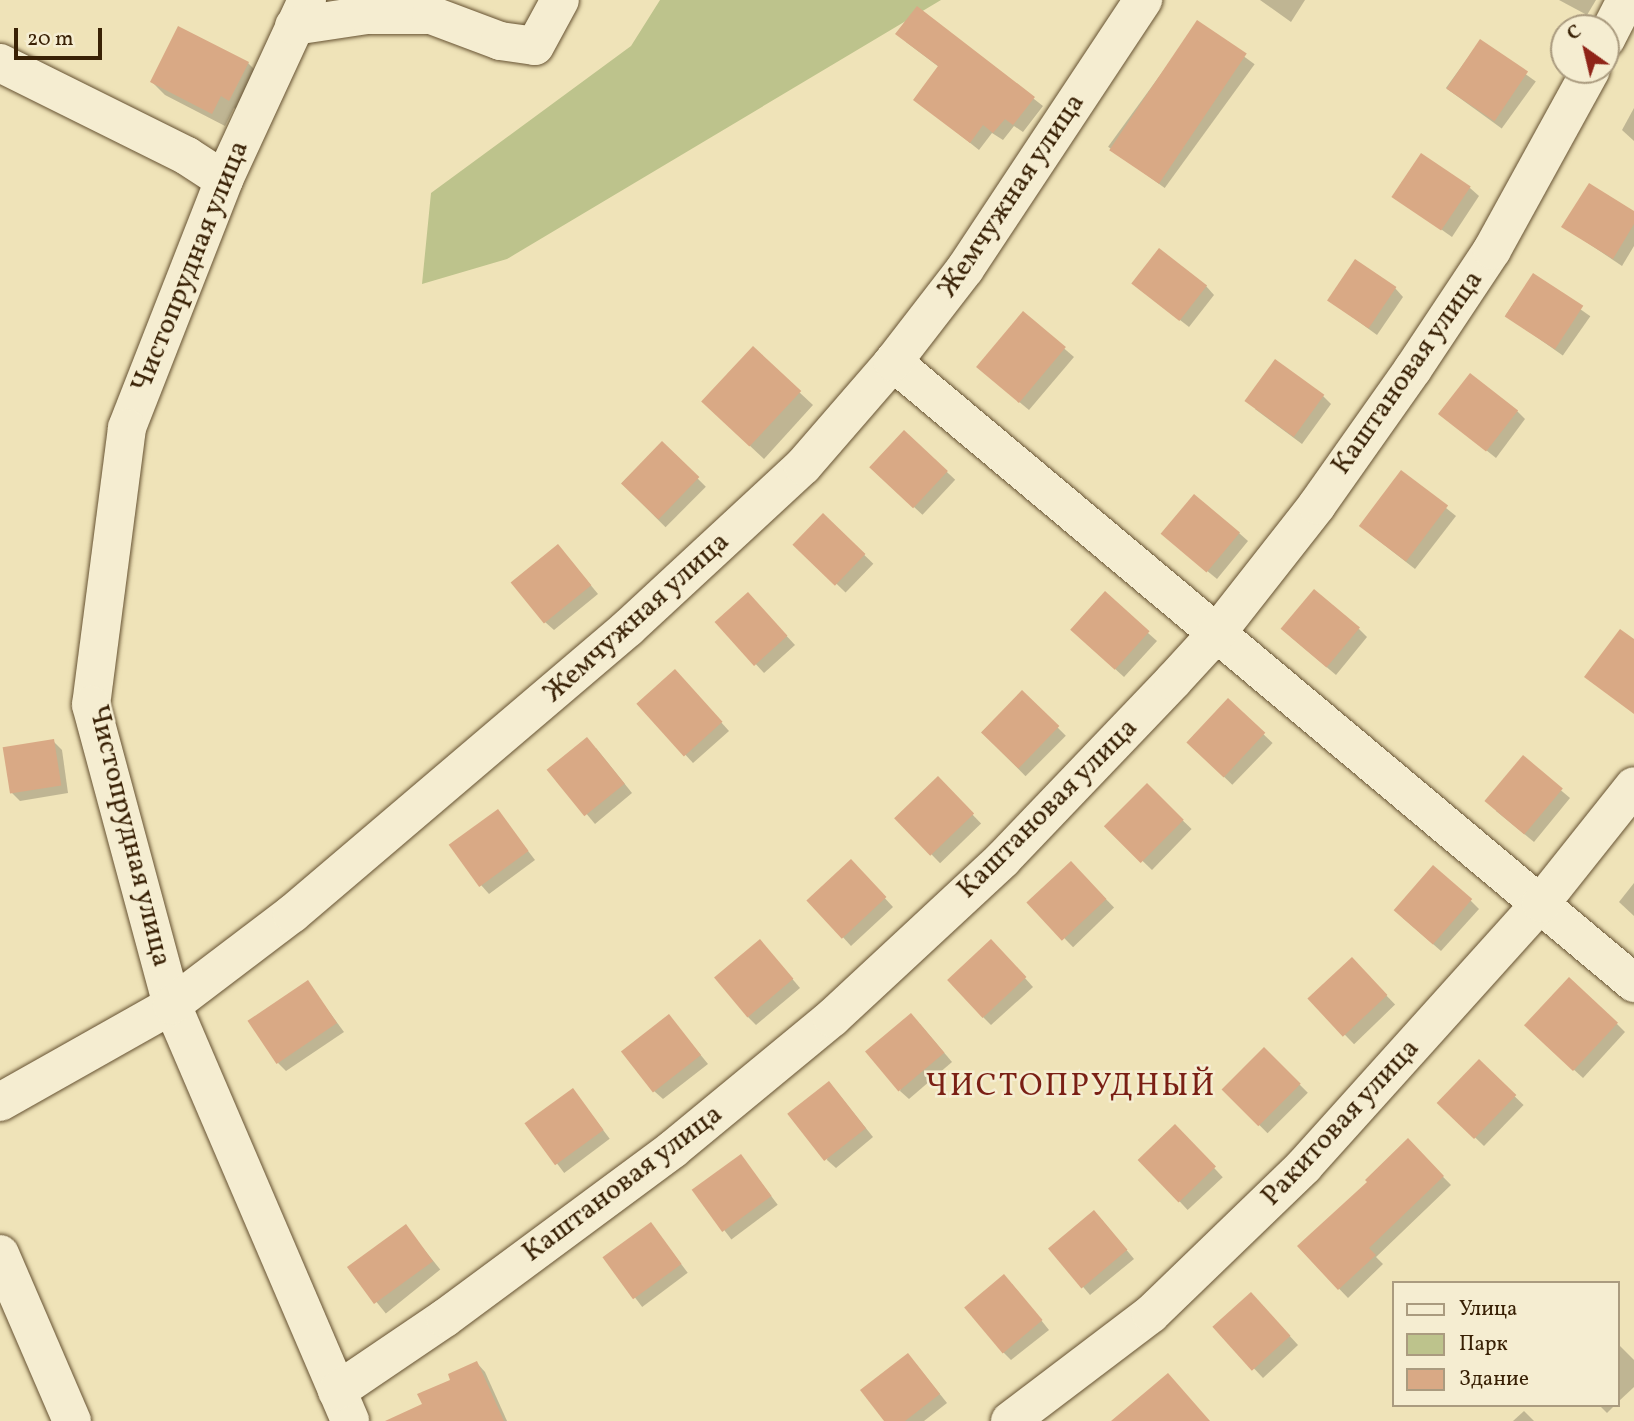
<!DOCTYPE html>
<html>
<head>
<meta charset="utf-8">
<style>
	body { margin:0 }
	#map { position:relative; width:1634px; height:1421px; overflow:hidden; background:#efe3b8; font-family:Vollkorn,serif }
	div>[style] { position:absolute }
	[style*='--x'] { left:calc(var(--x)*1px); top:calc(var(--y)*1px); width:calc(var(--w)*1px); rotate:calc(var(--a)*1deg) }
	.green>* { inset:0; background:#bdc38c }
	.shadow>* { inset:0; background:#0003; transform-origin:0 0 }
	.building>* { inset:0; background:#d9a985; transform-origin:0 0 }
	.roads { filter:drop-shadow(0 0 2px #665232) drop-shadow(0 0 2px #665232) }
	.minor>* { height:38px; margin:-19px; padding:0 19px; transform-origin:19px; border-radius:19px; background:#f5edd1 }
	span { translate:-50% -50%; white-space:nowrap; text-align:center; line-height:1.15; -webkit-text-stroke:5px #f5edd1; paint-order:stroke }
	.street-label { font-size:28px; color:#392105 }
	.quarter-label { font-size:32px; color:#7a1f14; letter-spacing:2px }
	.legend { position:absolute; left:1392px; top:1281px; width:228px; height:126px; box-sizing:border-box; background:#f5edd1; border:2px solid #aa9b7f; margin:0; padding:9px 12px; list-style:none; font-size:21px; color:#392105 }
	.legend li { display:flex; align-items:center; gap:14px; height:35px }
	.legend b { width:35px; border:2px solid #aa9b7f }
	.north { position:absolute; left:1550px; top:14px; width:70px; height:70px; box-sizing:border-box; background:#f5edd1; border:2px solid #aa9b7f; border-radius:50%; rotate:326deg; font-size:19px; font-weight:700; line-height:28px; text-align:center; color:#392105 }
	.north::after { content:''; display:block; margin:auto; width:24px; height:32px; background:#8f2418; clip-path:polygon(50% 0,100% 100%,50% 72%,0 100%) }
	.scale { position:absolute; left:14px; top:28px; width:88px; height:32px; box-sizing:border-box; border:4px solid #392105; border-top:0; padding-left:9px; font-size:21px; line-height:24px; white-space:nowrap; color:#392105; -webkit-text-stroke:5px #f5edd1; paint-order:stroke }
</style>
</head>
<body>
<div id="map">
	<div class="green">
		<div style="clip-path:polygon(660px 0,941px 0,507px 259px,422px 284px,431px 193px,631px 46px)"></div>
	</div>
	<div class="shadow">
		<div style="clip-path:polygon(1260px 0,1305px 0,1291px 22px)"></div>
		<div style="clip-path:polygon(1559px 0,1596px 0,1587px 15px)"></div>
		<div style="clip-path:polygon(917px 8px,1043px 106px,1023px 132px,1014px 126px,1003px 140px,992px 133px,979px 150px,915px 99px,939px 67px,906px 42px)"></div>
		<div style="left:1198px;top:23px;width:70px;height:153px;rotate:36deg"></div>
		<div style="left:1480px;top:41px;width:69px;height:58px;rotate:36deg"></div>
		<div style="clip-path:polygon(248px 63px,261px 76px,243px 112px,234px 108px,225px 126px,165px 95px,152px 82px)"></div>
		<div style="clip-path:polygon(1634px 108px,1634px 141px,1622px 130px)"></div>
		<div style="clip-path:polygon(1470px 188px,1479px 196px,1452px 237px,1394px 196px)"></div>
		<div style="clip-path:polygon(1634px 213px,1634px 246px,1622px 266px,1564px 227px)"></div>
		<div style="left:1533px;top:276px;width:70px;height:48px;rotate:35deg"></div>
		<div style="clip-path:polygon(1134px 284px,1206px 286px,1214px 295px,1189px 327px)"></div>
		<div style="clip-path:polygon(1395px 288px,1403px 297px,1377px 335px,1329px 300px)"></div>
		<div style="clip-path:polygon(1023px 313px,1074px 357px,1029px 410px,987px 375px)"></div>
		<div style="clip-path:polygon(753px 349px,813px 405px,764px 459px,717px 415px)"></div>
		<div style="clip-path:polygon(1323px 396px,1331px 404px,1302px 444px,1255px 409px)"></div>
		<div style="clip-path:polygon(1517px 411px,1525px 419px,1496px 458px,1441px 414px)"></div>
		<div style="left:904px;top:432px;width:70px;height:48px;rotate:43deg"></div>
		<div style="left:662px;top:443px;width:62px;height:57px;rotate:45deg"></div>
		<div style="clip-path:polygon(1401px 472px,1456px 516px,1415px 569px,1369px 533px)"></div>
		<div style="left:823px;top:515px;width:70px;height:40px;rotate:44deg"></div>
		<div style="clip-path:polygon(1239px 533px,1248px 541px,1217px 579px,1172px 542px)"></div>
		<div style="clip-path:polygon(566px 555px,598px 594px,554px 630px,545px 622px)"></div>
		<div style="clip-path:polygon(756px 603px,795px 645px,764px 673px,717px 622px)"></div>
		<div style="clip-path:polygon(1359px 629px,1367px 637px,1336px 675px,1291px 637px)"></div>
		<div style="clip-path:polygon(1148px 633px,1157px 641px,1124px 677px,1081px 638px)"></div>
		<div style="clip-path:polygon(683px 680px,729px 731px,693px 763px,638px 703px)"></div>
		<div style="left:1022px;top:692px;width:62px;height:57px;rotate:45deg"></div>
		<div style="left:1228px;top:700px;width:62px;height:58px;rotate:44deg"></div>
		<div style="clip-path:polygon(53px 741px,62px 750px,68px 793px,20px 801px,11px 792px)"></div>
		<div style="clip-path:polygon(596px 748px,632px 793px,595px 824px,550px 770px)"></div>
		<div style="clip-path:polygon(1523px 758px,1570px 798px,1534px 842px,1496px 811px)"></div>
		<div style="left:938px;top:779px;width:62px;height:57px;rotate:46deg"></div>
		<div style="left:1147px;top:786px;width:62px;height:57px;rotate:44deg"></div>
		<div style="clip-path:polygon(498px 812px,535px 860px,489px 894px,481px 885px)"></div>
		<div style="left:1071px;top:863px;width:62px;height:57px;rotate:46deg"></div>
		<div style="clip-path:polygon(859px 870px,893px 907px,851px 946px,809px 900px)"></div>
		<div style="clip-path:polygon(1634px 883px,1634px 916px,1619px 902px)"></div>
		<div style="clip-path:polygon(1470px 900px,1479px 909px,1441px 951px,1403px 918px)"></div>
		<div style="clip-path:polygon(768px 950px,800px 988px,756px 1025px,748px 1017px)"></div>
		<div style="clip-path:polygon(1000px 950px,1033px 987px,991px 1025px,983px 1017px)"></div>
		<div style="left:1352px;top:960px;width:62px;height:57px;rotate:46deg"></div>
		<div style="clip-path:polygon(308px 983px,344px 1032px,286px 1071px,278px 1063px)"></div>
		<div style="clip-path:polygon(669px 1016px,708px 1064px,663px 1099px,654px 1091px)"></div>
		<div style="clip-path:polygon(920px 1024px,952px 1062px,909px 1099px,900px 1091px)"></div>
		<div style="clip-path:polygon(1617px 1024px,1625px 1032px,1583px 1078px,1535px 1034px)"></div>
		<div style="left:1264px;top:1049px;width:62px;height:57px;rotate:45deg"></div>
		<div style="left:1479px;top:1062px;width:62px;height:57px;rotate:44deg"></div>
		<div style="left:573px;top:1090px;width:61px;height:57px;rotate:53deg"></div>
		<div style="clip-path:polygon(837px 1092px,873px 1137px,836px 1168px,827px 1160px)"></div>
		<div style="left:1175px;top:1126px;width:70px;height:48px;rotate:47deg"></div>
		<div style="clip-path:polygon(1408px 1141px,1451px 1185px,1376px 1257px,1383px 1264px,1348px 1298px,1299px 1247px,1369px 1182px)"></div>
		<div style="left:741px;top:1156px;width:61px;height:58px;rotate:53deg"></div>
		<div style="clip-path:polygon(1102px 1220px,1134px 1259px,1090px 1295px,1050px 1248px)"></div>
		<div style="left:651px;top:1224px;width:61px;height:57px;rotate:53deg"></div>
		<div style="left:405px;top:1226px;width:56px;height:70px;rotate:51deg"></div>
		<div style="clip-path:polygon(1012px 1284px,1049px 1330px,1011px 1360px,1003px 1352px)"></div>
		<div style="clip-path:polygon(1259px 1302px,1298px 1345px,1263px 1378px,1215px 1327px)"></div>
		<div style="clip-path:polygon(1618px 1344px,1634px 1360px,1634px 1387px,1618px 1402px)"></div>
		<div style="clip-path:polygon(477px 1363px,485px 1372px,507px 1421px,412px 1421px,424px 1405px)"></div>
		<div style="clip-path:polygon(916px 1364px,947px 1403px,924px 1421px,886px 1421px)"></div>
		<div style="clip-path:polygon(1599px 1405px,1615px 1405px,1607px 1413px)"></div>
		<div style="clip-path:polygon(1524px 1411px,1534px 1421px,1513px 1421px)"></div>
	</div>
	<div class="building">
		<div style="clip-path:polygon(917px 6px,1035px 97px,1013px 125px,1005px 119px,993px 133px,983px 125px,970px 143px,913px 100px,938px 66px,895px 34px)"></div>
		<div style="left:1197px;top:20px;width:60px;height:157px;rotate:34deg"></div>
		<div style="clip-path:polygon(178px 26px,249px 62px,229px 101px,221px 96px,212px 114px,150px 82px)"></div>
		<div style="left:1480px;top:39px;width:58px;height:60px;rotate:34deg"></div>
		<div style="left:1421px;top:153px;width:60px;height:53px;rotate:34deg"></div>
		<div style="clip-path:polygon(1589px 183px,1634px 211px,1634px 224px,1613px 259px,1561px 227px)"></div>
		<div style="left:1159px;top:248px;width:61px;height:45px;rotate:38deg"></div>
		<div style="left:1355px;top:259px;width:50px;height:50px;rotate:34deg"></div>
		<div style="left:1533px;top:273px;width:60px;height:52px;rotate:33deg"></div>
		<div style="left:1023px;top:311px;width:56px;height:73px;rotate:40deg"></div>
		<div style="left:753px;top:346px;width:66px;height:76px;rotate:43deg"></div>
		<div style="left:1275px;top:359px;width:61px;height:52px;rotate:36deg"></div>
		<div style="left:1470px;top:373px;width:61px;height:52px;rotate:38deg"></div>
		<div style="left:904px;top:430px;width:60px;height:51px;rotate:43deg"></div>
		<div style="left:662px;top:441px;width:52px;height:59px;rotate:44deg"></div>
		<div style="left:1401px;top:470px;width:59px;height:70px;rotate:37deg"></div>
		<div style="left:1194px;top:494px;width:60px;height:52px;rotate:40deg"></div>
		<div style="left:823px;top:513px;width:59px;height:44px;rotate:44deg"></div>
		<div style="left:558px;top:544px;width:53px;height:61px;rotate:51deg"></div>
		<div style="left:1314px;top:589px;width:60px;height:52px;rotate:40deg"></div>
		<div style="left:1105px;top:591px;width:60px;height:52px;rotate:42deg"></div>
		<div style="left:748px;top:592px;width:59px;height:45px;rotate:48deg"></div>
		<div style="clip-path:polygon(1620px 629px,1634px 639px,1634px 714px,1584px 677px)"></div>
		<div style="left:675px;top:669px;width:71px;height:52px;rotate:48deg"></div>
		<div style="left:1022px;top:690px;width:52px;height:59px;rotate:44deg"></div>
		<div style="left:1228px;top:698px;width:51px;height:61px;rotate:43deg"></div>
		<div style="left:587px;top:737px;width:60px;height:52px;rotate:51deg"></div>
		<div style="left:54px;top:739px;width:47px;height:52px;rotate:81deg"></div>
		<div style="left:1523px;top:755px;width:52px;height:60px;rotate:40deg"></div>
		<div style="left:938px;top:776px;width:52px;height:61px;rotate:46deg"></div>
		<div style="left:1147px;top:783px;width:52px;height:61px;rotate:45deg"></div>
		<div style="left:498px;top:809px;width:52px;height:61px;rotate:54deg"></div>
		<div style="left:851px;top:859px;width:52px;height:61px;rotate:47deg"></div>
		<div style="left:1071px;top:861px;width:52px;height:61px;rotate:47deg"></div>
		<div style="left:1433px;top:865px;width:52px;height:60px;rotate:41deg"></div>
		<div style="left:760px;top:939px;width:52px;height:60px;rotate:50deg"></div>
		<div style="left:991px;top:939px;width:52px;height:60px;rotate:47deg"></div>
		<div style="left:1352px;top:957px;width:52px;height:61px;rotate:47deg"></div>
		<div style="left:1569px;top:977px;width:67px;height:66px;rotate:43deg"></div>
		<div style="left:308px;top:980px;width:52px;height:73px;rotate:56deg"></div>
		<div style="left:911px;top:1013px;width:52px;height:60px;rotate:50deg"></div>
		<div style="left:669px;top:1014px;width:52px;height:61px;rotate:52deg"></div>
		<div style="left:1264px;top:1047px;width:52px;height:60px;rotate:45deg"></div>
		<div style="left:1479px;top:1059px;width:52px;height:61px;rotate:44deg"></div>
		<div style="left:829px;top:1081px;width:60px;height:53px;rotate:52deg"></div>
		<div style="left:573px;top:1088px;width:52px;height:60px;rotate:54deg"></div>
		<div style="left:1175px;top:1124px;width:59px;height:52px;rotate:46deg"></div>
		<div style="clip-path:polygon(1408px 1138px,1444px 1176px,1369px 1248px,1376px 1255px,1338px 1290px,1297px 1246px,1367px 1182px,1365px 1180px)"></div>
		<div style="left:741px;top:1154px;width:52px;height:61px;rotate:54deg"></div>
		<div style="left:1094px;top:1210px;width:52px;height:60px;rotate:50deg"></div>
		<div style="left:651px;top:1222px;width:52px;height:60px;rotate:54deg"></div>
		<div style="left:406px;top:1224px;width:46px;height:73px;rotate:54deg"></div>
		<div style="left:1004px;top:1274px;width:60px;height:52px;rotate:50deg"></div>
		<div style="left:1251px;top:1292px;width:59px;height:52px;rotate:48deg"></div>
		<div style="clip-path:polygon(908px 1353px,940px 1394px,905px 1421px,884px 1421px,860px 1390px)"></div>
		<div style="clip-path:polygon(477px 1361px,504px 1421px,385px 1421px,422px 1404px,417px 1394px,450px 1380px,448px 1374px)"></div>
		<div style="clip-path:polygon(1168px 1373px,1210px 1421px,1111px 1421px)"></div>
	</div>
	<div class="roads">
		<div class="minor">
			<div style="--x:307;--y:0;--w:198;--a:114.8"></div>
			<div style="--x:224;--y:180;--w:266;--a:111.4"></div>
			<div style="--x:127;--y:428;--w:279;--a:97.4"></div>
			<div style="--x:91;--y:705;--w:311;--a:74.9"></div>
			<div style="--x:172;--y:1005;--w:452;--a:66.8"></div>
			<div style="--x:294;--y:26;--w:74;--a:-8.6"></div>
			<div style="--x:367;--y:15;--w:64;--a:0"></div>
			<div style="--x:431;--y:15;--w:74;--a:20.6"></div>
			<div style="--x:500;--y:41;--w:35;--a:8"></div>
			<div style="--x:535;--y:46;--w:52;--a:-61.5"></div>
			<div style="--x:1606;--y:39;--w:44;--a:-62.9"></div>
			<div style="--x:0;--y:63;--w:209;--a:26.4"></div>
			<div style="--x:187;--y:156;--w:44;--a:33"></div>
			<div style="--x:893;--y:362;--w:967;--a:39.96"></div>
			<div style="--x:0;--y:1102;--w:197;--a:-29.4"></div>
			<div style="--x:172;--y:1005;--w:151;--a:-37.2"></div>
			<div style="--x:292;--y:914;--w:441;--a:-40.4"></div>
			<div style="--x:628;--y:628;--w:238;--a:-42.8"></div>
			<div style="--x:803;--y:466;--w:138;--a:-49.1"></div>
			<div style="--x:893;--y:362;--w:118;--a:-52.3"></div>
			<div style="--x:965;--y:269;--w:323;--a:-56.5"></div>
			<div style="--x:0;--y:1254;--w:182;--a:66.7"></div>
			<div style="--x:337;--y:1391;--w:130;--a:-34.1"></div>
			<div style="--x:445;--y:1318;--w:284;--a:-36.5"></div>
			<div style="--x:673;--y:1149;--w:206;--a:-39.5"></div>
			<div style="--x:832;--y:1018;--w:233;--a:-42.9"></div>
			<div style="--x:1003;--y:859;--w:246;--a:-46.3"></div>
			<div style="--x:1173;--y:681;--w:64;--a:-47.5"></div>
			<div style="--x:1216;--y:634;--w:164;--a:-51.9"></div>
			<div style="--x:1317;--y:505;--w:166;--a:-54.8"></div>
			<div style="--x:1413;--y:369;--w:143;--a:-56.4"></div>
			<div style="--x:1492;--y:250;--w:205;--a:-61.2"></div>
			<div style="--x:1010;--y:1421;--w:177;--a:-37.2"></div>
			<div style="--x:1151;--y:1314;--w:213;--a:-44"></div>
			<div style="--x:1304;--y:1166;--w:354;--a:-48"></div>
			<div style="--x:1541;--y:903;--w:149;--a:-51.5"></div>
		</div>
	</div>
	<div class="street-label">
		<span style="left:1012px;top:196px;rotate:-56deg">Жемчужная улица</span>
		<span style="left:191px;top:267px;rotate:-68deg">Чистопрудная улица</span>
		<span style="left:1408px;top:373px;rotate:-55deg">Каштановая улица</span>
		<span style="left:637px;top:618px;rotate:-42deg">Жемчужная улица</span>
		<span style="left:1048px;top:809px;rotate:-45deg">Каштановая улица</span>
		<span style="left:129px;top:836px;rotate:76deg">Чистопрудная улица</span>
		<span style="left:1341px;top:1123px;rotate:-47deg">Ракитовая улица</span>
		<span style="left:623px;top:1184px;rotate:-37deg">Каштановая улица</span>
	</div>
	<div class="quarter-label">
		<span style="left:1071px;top:1087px">ЧИСТОПРУДНЫЙ</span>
	</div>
	<ul class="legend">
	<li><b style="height:9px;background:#f5edd1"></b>Улица</li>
	<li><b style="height:19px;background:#bdc38c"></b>Парк</li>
	<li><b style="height:19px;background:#d9a985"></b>Здание</li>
	</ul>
	<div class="north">С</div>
	<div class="scale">20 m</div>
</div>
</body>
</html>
